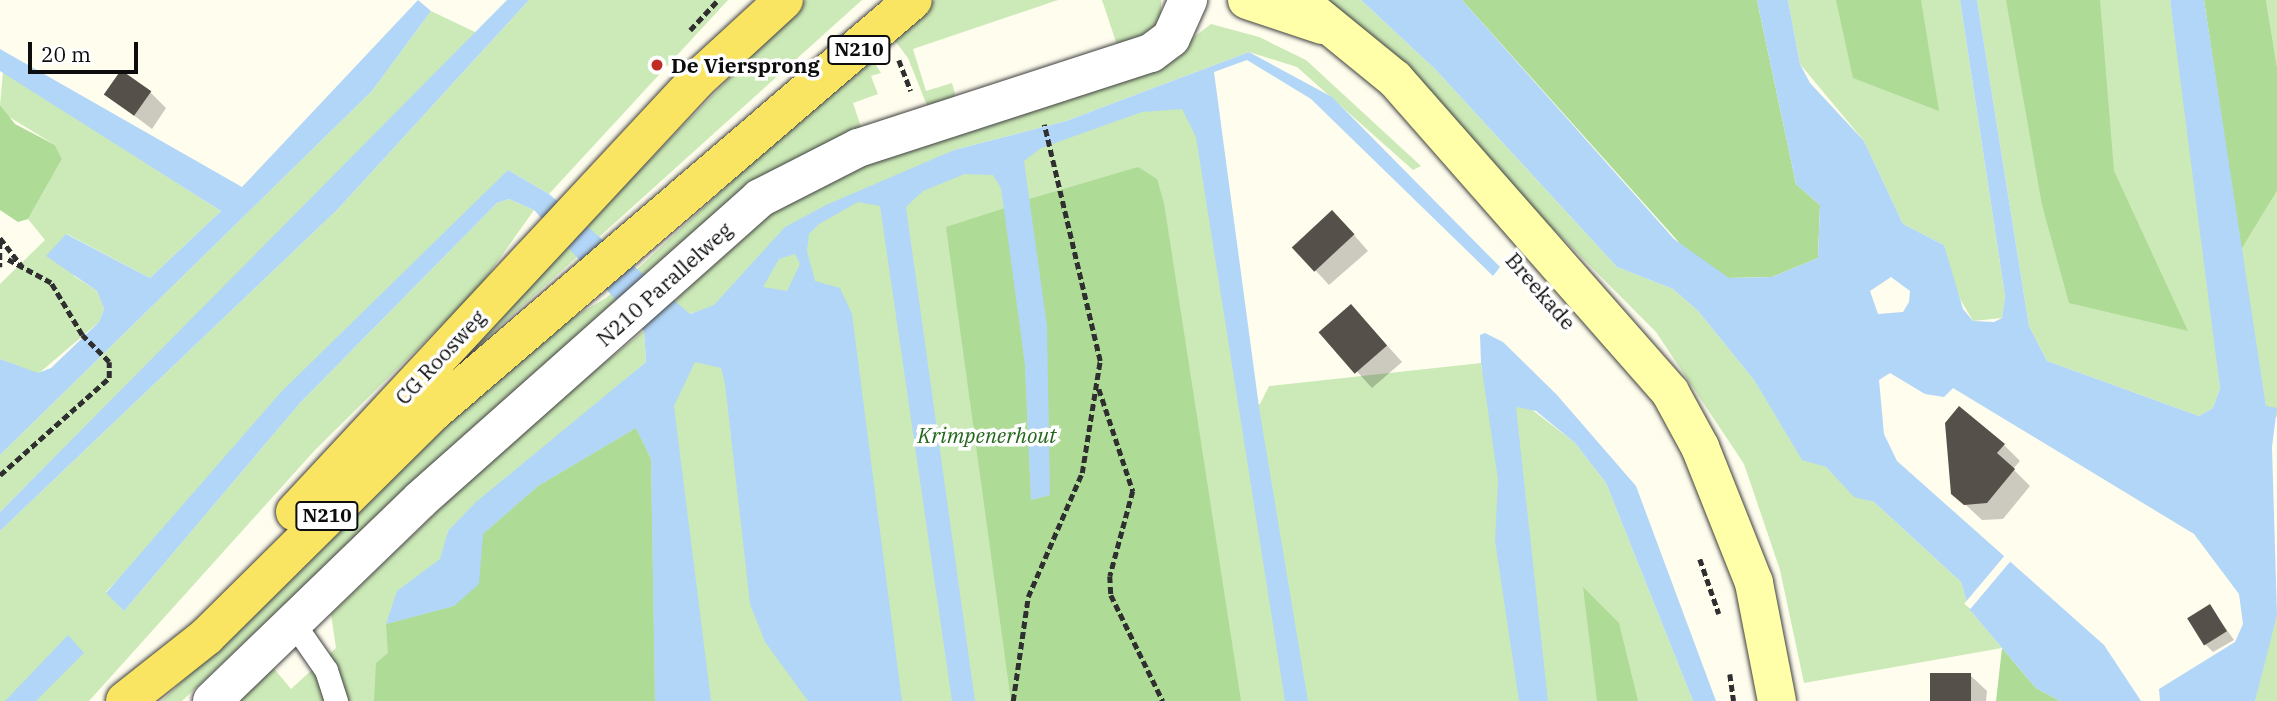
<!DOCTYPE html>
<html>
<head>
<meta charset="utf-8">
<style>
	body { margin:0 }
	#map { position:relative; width:2277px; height:701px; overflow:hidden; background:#fffdee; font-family:"IBM Plex Serif",serif }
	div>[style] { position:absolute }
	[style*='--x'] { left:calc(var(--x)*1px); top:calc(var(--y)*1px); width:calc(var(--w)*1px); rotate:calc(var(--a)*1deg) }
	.green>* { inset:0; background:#cceab7 }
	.forest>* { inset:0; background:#aedb96 }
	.water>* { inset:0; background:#b2d6f7 }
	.pier>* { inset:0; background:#fffdee; transform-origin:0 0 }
	.shadow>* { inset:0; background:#0003 }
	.building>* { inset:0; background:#56504a; transform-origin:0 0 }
	.path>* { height:4.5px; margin-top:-2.25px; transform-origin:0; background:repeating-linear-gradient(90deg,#2f2f2f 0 7px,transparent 0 10.5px) }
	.roads { filter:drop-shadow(0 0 2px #404040) drop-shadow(0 0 2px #404040) }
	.lane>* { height:23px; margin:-11.5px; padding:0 11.5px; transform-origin:11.5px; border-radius:11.5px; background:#fff }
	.street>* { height:38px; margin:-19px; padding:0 19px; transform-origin:19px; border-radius:19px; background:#fff }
	.secondary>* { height:38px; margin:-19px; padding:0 19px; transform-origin:19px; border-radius:19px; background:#fffea9 }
	.primary>* { height:38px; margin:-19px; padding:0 19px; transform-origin:19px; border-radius:19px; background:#fae563 }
	.dots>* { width:19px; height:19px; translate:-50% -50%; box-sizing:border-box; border:4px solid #fff; border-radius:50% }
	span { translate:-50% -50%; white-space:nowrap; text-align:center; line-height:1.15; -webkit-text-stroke:7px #fff; paint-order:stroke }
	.shield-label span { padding:2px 5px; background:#fff; border:2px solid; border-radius:5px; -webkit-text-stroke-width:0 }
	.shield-label { font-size:19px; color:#0d0d0d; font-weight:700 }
	.poi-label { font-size:21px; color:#0d0d0d; font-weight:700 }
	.left { translate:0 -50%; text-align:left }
	.street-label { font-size:21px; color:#0d0d0d }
	.park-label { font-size:21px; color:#24661d; font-style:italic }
	.scale { position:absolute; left:28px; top:42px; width:110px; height:32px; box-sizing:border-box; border:4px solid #0d0d0d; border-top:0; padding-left:9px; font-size:21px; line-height:24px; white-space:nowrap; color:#0d0d0d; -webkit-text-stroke:5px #fff; paint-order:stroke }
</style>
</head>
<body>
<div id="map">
	<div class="green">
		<div style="clip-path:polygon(529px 0,728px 0,549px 194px,508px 170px,106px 592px,124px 611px,300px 403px,497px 203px,509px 199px,534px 210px,478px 289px,315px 450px,89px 701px,0 701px,0 531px,338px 209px)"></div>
		<div style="clip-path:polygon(806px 0,862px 0,427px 392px,581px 230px)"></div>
		<div style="clip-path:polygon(935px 0,1058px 0,913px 49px,926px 91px,952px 83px,955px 94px,951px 103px,928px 108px,908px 58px,890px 34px)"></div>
		<div style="clip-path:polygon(1102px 0,1161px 0,1161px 16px,1154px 28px,1118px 48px)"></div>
		<div style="clip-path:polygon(1305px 0,1361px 0,1435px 69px,1617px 267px,1673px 289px,1698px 311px,1754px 380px,1802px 459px,1826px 467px,1854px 496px,1874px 502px,1961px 582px,1969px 609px,2002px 648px,1804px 683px,1780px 570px,1744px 464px,1656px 332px,1439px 114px)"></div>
		<div style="clip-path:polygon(1788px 0,1960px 0,2005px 296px,2002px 318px,1973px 321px,1953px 287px,1944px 245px,1903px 224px,1864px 141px,1800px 64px)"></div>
		<div style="clip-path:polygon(1977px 0,2170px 0,2207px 256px,2220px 388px,2213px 408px,2199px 416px,2047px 361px,2029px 326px)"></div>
		<div style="clip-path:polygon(2266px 0,2277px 0,2277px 67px)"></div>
		<div style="clip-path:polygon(431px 11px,477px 33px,0 512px,0 455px,372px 91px)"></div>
		<div style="clip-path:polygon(1211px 24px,1259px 37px,1306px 60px,1421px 166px,1413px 170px,1297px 67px,1249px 52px,1066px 121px,954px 150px,785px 227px,1201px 82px,1251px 406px,1260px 404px,1269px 386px,1481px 363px,1482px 371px,1575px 443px,1606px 483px,1693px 701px,234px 701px,271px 665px,291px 689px,336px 648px,331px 614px,527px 425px,644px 331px,646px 362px,448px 531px,444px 549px,714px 306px,689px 314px,673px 302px,795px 192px,844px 167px,1173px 53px)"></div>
		<div style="clip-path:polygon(869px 54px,881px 73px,871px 76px,878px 94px,853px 103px,861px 127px,898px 114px,901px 122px,837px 140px,771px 174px,405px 491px,182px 701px,162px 701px,526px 345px,606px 298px)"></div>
		<div style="clip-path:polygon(3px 72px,221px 211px,150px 278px,67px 234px,74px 276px,97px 291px,104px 309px,99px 322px,38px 374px,0 359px,0 284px,45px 240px,28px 219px,62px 159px,55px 145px,6px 115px,0 105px)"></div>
		<div style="clip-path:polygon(2277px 191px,2277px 417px,2266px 407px,2241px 250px)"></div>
		<div style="clip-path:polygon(2277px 615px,2277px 701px,2255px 701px,2273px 621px)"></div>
	</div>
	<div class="forest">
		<div style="clip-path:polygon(1462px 0,1757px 0,1796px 184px,1820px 205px,1818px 258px,1772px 277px,1728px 278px,1693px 258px)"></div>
		<div style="clip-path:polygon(1836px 0,1921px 0,1939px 111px,1853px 78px)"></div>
		<div style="clip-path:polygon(2006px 0,2100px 0,2114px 171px,2188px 331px,2069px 303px,2042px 205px)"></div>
		<div style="clip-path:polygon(2204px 0,2266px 0,2277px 67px,2277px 191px,2241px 250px)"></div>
		<div style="clip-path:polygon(0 105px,15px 124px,55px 145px,62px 159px,28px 219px,18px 222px,0 210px)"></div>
		<div style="clip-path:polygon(1138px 167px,1157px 179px,1164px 203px,1241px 701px,1011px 701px,946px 227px,1005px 208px,1025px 364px,1031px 500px,1050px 495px,1026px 200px)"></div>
		<div style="clip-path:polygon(636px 428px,651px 459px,655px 701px,374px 701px,376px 663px,388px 653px,386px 624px,454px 606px,480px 556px,483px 534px,538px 486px)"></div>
		<div style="clip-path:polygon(1583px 587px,1619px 623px,1638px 701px,1597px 701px)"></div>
		<div style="clip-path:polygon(2002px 648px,2036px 688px,2060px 701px,1996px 701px)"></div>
	</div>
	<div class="water">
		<div style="clip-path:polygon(418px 0,431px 11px,372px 91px,0 455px,0 359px,38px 373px,51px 368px,99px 322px,104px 309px,97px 291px,46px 256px,66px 234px,150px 278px,221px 211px,0 71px,0 49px,242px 187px)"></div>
		<div style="clip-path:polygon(507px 0,529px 0,338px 209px,0 531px,0 512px)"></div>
		<div style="clip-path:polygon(evenodd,1361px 0,1462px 0,1674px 239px,1729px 278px,1772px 277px,1818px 258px,1820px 205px,1796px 184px,1757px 0,1788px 0,1800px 64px,1810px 83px,1864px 141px,1903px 224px,1944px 245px,1963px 309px,1973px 321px,1994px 322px,2002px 318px,2005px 296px,1960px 0,1977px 0,2029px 326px,2047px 361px,2199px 416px,2213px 408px,2220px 388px,2170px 0,2204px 0,2266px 406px,2277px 408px,2272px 447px,2277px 615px,2255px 701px,2160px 701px,2159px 689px,2235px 642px,2243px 624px,2239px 594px,2194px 534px,1953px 388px,1944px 397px,1925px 394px,1890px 373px,1879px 380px,1884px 434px,1897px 461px,2104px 645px,2141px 701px,2060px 701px,2036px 688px,1969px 609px,1961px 582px,1874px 502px,1854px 497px,1826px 467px,1802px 460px,1754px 380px,1698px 311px,1673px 289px,1617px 267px,1435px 69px,1361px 0,1891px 277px,1910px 291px,1909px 302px,1903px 312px,1878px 314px,1870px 291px,1891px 277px)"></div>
		<div style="clip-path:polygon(evenodd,1249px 52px,1332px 97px,1500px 267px,1493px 276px,1311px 99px,1247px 60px,1214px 72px,1259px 407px,1308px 701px,1285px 701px,1196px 137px,1182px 109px,1142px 112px,1041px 148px,1024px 161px,1047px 326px,1050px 495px,1031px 500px,1025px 364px,1001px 188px,993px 175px,965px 174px,923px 191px,906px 207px,975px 701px,952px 701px,880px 206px,858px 202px,819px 224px,809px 234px,807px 251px,815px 281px,840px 288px,852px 314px,902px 701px,808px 701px,765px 642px,750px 604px,725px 384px,721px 368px,695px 362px,674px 406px,711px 701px,655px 701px,651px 459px,636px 428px,538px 486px,483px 534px,479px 584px,454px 606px,386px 624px,397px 591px,440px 559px,448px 531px,476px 502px,646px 362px,644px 331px,534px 210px,509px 199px,497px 203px,300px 403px,124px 611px,106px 593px,281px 392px,508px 170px,549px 194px,690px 314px,714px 305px,785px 227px,826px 205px,954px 150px,1066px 121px,1249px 52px,795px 254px,800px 264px,787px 291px,763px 287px,779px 259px,795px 254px)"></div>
		<div style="clip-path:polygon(1485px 333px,1503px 342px,1557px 395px,1636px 486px,1716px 701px,1693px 701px,1606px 483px,1575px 443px,1536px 411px,1516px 407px,1548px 701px,1519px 701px,1495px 541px,1498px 480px,1481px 363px,1480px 335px)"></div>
		<div style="clip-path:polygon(68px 635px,84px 653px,36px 701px,5px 701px)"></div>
	</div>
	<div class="pier">
		<div style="left:2006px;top:554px;width:8px;height:65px;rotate:40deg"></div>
	</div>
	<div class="shadow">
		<div style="clip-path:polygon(150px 92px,166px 108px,152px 129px,107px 95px)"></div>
		<div style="clip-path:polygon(1348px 228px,1368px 251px,1329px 285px,1293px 246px)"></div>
		<div style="clip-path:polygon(1367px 323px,1402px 362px,1372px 388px,1321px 332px)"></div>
		<div style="clip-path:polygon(2004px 445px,2020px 461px,2013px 469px,2030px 486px,2003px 519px,1982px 520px,1953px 493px)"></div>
		<div style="clip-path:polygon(2210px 606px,2234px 640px,2213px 652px,2205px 644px)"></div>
		<div style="clip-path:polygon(1970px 675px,1987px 691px,1986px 701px,1931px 701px)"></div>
	</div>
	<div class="building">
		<div style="left:121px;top:70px;width:37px;height:30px;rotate:35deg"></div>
		<div style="left:1332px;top:210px;width:33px;height:55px;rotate:47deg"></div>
		<div style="left:1351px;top:304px;width:55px;height:43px;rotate:49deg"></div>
		<div style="clip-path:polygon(1959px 406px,2005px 444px,1997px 453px,2015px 469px,1987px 503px,1964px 505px,1951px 494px,1945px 423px)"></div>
		<div style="left:2210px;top:604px;width:32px;height:27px;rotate:58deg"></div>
		<div style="left:1930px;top:673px;width:41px;height:28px"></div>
	</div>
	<div class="path">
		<div style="--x:690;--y:30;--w:41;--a:-47"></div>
		<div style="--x:899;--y:60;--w:33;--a:69"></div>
		<div style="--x:0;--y:238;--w:36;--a:52"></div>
		<div style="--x:0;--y:242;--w:25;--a:90"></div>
		<div style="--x:1099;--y:389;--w:108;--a:71.6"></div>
		<div style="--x:1133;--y:491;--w:88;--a:105.1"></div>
		<div style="--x:1110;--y:576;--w:19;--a:87"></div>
		<div style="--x:1111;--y:595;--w:118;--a:63.9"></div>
		<div style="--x:0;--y:475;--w:146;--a:-41.7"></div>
		<div style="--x:109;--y:378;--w:16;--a:-90"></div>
		<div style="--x:109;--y:362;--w:38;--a:-135"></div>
		<div style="--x:82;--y:335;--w:61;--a:-120.8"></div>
		<div style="--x:51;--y:283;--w:52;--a:-151.5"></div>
		<div style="--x:1700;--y:559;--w:58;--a:70.9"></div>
		<div style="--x:1730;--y:674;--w:27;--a:82"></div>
		<div style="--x:1013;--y:701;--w:105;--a:-81.8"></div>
		<div style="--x:1028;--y:597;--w:135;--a:-66.5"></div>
		<div style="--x:1082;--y:473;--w:113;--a:-80.9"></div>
		<div style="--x:1100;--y:361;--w:243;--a:-103.3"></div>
	</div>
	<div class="roads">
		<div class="lane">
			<div style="--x:294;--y:624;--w:56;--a:55.2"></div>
			<div style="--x:326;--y:670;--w:33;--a:72"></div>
		</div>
		<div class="street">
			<div style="--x:212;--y:701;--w:289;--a:-44"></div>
			<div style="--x:420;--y:500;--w:455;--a:-41.6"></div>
			<div style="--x:760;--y:198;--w:110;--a:-27"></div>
			<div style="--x:858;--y:148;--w:308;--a:-18"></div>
			<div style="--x:1151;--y:53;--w:25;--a:-37"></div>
			<div style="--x:1171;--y:38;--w:42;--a:-65.9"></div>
		</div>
		<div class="secondary">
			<div style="--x:1247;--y:0;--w:79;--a:18.4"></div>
			<div style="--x:1298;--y:0;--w:125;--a:39.2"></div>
			<div style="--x:1395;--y:79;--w:417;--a:48.7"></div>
			<div style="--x:1670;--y:392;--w:63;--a:61.4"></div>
			<div style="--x:1700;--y:447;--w:146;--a:68.3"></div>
			<div style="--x:1754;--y:583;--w:120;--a:79"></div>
		</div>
		<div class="primary">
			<div style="--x:295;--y:512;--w:590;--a:-47.06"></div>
			<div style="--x:697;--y:80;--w:118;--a:-42.6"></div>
			<div style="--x:125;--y:701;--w:105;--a:-38.4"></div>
			<div style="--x:207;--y:636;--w:315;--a:-44.7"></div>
			<div style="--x:431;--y:414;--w:635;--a:-40.66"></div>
		</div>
	</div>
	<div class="dots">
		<div style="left:657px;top:65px;background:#bf2c23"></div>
	</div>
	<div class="shield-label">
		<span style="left:859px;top:50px">N210</span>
		<span style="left:327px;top:516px">N210</span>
	</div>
	<div class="poi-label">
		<span class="left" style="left:671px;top:65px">De Viersprong</span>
	</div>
	<div class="street-label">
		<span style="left:664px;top:284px;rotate:-42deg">N210 Parallelweg</span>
		<span style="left:1541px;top:291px;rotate:49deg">Breekade</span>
		<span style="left:440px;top:357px;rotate:-47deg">CG Roosweg</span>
	</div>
	<div class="park-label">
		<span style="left:987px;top:435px">Krimpenerhout</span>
	</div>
	<div class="scale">20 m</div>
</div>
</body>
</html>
